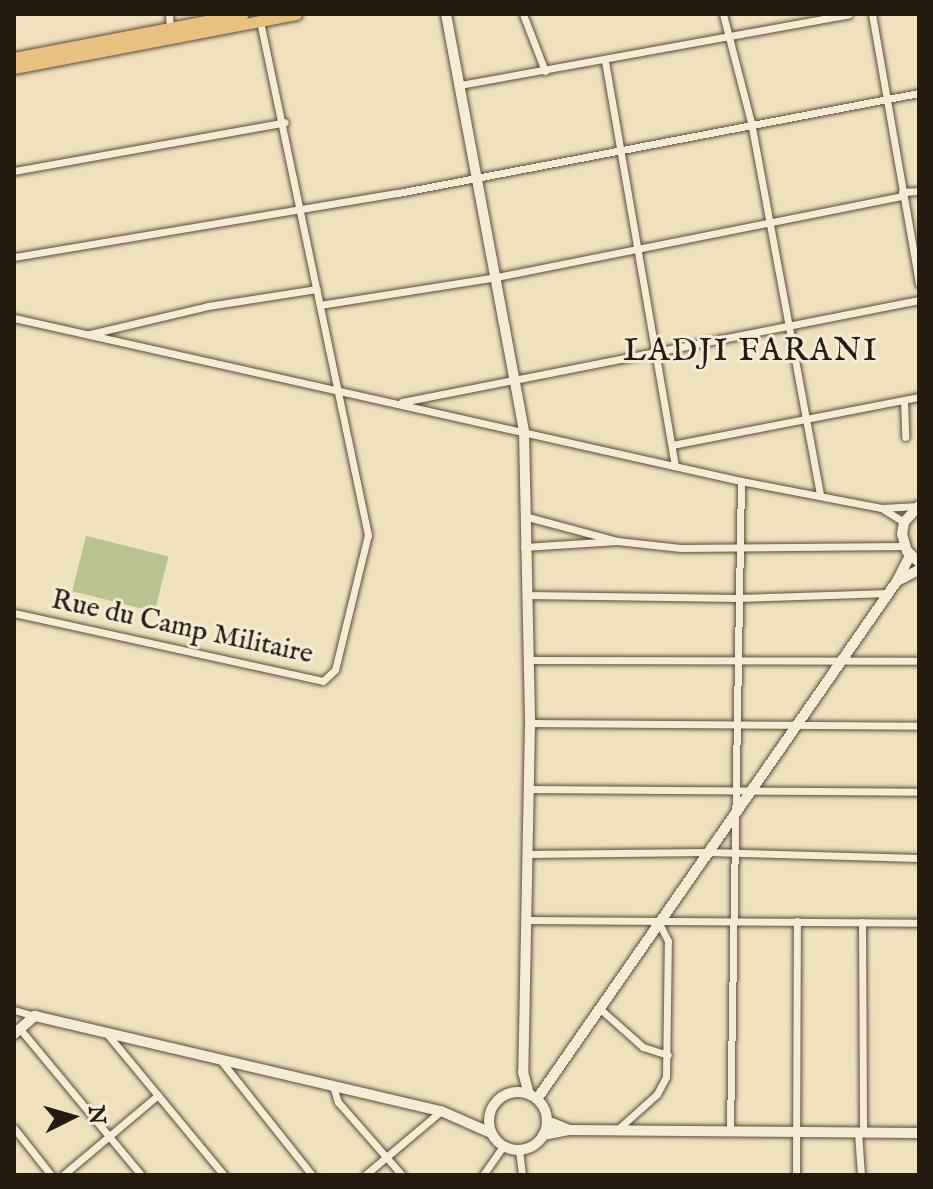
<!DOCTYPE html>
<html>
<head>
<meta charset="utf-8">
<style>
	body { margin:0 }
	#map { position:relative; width:933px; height:1189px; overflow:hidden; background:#f0e1be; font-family:"IM FELL English",serif }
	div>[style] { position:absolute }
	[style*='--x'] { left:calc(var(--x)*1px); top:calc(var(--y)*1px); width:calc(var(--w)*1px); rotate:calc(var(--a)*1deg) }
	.green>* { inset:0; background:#b9c392; transform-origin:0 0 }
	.roads { filter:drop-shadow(0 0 2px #584c3c) drop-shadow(0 0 2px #584c3c) }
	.street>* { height:7px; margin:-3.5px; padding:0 3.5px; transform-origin:3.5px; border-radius:3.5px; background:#f5ecd5 }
	.secondary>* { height:10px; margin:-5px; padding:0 5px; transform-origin:5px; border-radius:5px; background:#f5ecd5 }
	.secondary>.ring { margin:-5px; padding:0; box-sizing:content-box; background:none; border:10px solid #f5ecd5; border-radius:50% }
	.primary>* { height:11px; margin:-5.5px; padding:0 5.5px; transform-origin:5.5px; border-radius:5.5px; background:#e8c07f }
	span { translate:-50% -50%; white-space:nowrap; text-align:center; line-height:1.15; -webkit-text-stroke:6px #f5ecd5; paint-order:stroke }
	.street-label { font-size:28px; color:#251b11 }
	.quarter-label { font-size:32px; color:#251b11; letter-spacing:2px }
	.frame { position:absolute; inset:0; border:16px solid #251b11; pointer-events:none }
	.north { position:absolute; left:32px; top:1077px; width:80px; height:80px; -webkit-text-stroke:6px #f5ecd5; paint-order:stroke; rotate:85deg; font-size:22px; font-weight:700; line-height:32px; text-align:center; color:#251b11 }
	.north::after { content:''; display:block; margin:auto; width:28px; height:36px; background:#251b11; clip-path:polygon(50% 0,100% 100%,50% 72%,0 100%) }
</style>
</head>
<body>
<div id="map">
	<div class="green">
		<div style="left:86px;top:536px;width:85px;height:57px;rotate:14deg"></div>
	</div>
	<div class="roads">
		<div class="street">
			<div style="--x:169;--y:14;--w:14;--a:86"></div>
			<div style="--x:523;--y:14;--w:61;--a:68.9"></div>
			<div style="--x:723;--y:14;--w:112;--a:75.5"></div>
			<div style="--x:751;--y:122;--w:380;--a:79.5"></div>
			<div style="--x:872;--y:14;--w:274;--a:80.1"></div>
			<div style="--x:605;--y:61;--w:411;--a:80.2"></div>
			<div style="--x:460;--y:85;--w:395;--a:-10.3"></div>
			<div style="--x:14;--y:171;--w:275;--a:-10.2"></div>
			<div style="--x:902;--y:192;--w:17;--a:-3"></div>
			<div style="--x:14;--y:257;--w:389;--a:-9.5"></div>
			<div style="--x:398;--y:193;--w:531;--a:-10.87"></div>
			<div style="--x:320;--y:305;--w:179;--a:-9"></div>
			<div style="--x:497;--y:277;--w:414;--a:-11.3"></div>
			<div style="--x:14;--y:318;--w:745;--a:12.64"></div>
			<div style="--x:741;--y:481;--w:143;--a:10.9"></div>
			<div style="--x:881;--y:508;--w:38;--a:-3"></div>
			<div style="--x:90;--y:334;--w:121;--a:-13.3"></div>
			<div style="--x:208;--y:306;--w:110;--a:-8.9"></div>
			<div style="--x:904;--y:400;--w:37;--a:88"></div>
			<div style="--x:402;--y:402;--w:527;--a:-11.16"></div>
			<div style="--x:672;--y:445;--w:252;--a:-11"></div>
			<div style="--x:883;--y:509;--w:25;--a:32"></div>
			<div style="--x:524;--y:516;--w:96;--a:15"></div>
			<div style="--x:617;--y:541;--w:64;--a:6.2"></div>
			<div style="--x:681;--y:548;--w:223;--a:-0.5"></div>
			<div style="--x:524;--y:547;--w:93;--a:-3.7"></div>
			<div style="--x:527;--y:595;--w:211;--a:0.8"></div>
			<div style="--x:738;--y:598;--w:151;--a:-1.9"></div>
			<div style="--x:14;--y:613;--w:316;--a:12.4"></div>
			<div style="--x:323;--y:681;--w:16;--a:-43"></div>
			<div style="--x:335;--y:670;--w:139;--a:-76.3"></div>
			<div style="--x:368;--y:535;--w:525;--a:-101.87"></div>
			<div style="--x:529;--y:660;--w:390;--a:0.1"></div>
			<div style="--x:530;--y:723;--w:389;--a:0.4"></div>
			<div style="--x:529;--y:789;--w:390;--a:0.4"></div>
			<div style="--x:527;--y:854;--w:181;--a:-0.6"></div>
			<div style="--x:708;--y:852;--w:211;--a:1.6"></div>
			<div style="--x:527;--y:920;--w:392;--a:0.4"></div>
			<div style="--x:862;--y:922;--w:210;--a:89.7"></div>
			<div style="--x:599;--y:1008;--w:59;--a:41.6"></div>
			<div style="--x:643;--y:1047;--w:26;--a:18"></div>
			<div style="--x:14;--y:1010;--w:22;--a:16"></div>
			<div style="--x:20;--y:1029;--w:190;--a:50.3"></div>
			<div style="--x:108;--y:1035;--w:182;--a:50.4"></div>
			<div style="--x:222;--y:1062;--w:144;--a:51.5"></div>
			<div style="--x:333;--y:1086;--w:17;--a:73"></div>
			<div style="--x:338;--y:1102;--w:97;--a:48.8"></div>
			<div style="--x:14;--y:1128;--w:60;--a:51.8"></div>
			<div style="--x:618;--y:1129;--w:52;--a:-41.9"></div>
			<div style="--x:657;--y:1094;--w:19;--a:-62"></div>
			<div style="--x:666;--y:1077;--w:136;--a:-89.2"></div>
			<div style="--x:668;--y:941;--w:20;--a:-117"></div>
			<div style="--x:730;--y:1130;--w:649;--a:-89.03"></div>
			<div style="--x:858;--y:1132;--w:43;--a:86"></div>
			<div style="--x:519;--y:1150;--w:25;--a:83"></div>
			<div style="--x:63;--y:1175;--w:124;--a:-40.1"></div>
			<div style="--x:365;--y:1175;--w:99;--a:-40.1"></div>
			<div style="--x:483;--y:1175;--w:35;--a:-55"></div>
			<div style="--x:796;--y:1175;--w:254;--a:-89.8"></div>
		</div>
		<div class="secondary">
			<div style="--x:446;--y:14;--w:425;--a:79.4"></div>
			<div style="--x:524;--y:432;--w:291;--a:88.8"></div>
			<div style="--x:530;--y:723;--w:349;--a:91.1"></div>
			<div style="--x:523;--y:1072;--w:23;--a:75"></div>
			<div style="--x:919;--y:506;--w:22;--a:133"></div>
			<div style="--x:904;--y:522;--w:12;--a:99"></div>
			<div style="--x:902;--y:534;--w:18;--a:74"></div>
			<div style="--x:907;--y:551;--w:16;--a:43"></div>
			<div style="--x:897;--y:581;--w:25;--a:-27"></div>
			<div style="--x:14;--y:1034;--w:28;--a:-41"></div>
			<div style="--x:35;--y:1016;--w:417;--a:13.2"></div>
			<div style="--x:441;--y:1111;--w:55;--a:23.7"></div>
			<div class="ring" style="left:489px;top:1092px;width:48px;height:48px"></div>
			<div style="--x:537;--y:1099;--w:631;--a:-55.2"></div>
			<div style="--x:897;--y:581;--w:29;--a:-63"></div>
			<div style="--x:569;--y:1130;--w:350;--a:0.5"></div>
			<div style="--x:543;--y:1135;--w:26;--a:-11"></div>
			<div style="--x:569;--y:1130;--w:24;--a:-158"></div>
		</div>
		<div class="primary">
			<div style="--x:14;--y:58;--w:233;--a:-10.9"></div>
			<div style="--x:14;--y:68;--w:287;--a:-10.8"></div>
		</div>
	</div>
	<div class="street-label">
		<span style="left:182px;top:628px;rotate:12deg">Rue du Camp Militaire</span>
	</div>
	<div class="quarter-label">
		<span style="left:751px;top:352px">LADJI FARANI</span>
	</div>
	<div class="frame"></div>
	<div class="north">N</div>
</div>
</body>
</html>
